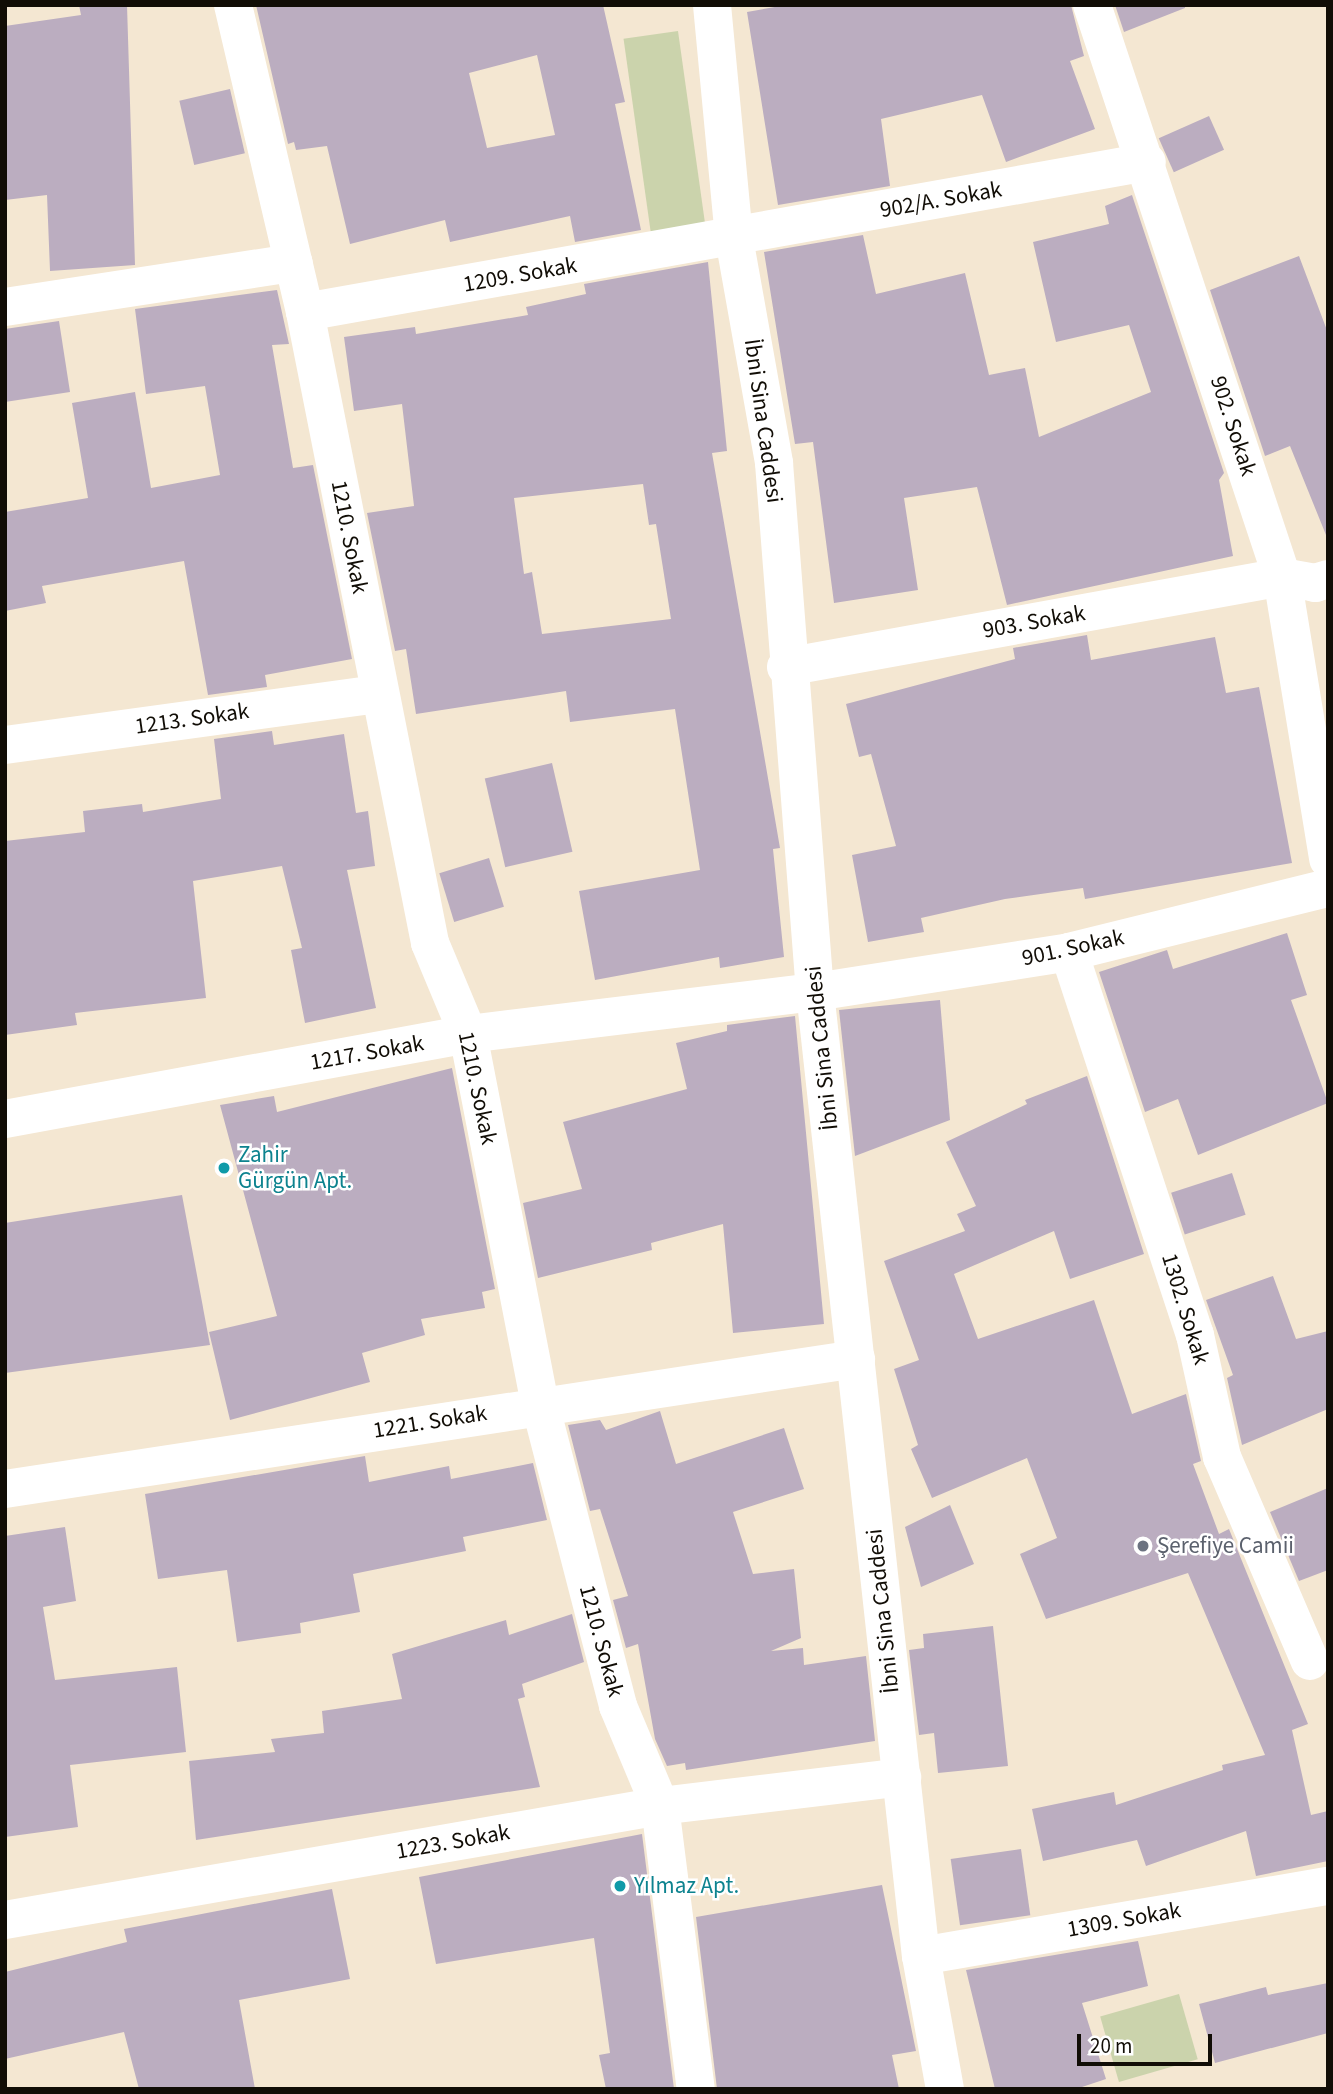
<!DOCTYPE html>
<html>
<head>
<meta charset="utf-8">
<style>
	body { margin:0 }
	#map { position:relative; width:1333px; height:2094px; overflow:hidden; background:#f4e7d2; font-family:"Source Sans 3",sans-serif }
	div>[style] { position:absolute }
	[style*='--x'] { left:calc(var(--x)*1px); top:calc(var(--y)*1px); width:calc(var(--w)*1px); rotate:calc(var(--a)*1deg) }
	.green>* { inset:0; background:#cbd3ac; transform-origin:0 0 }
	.building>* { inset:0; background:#bbadc0; transform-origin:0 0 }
	.minor>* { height:38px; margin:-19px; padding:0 19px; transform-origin:19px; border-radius:19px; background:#fff }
	.dots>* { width:19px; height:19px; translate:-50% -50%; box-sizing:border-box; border:4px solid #fff; border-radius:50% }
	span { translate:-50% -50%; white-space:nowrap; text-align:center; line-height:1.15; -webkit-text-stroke:5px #fff; paint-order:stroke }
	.street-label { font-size:23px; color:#110d06 }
	.culture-label { font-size:23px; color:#0d838f }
	.left { translate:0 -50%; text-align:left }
	.worship-label { font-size:23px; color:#5b616d }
	.frame { position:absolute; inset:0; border:7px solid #110d06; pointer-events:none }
	.scale { position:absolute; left:1077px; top:2034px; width:135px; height:32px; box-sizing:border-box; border:4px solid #110d06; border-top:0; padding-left:9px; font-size:21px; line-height:24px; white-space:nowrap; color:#110d06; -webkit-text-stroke:5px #fff; paint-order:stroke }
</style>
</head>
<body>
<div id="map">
	<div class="green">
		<div style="left:678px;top:31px;width:195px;height:55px;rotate:82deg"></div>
		<div style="left:1179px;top:1994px;width:68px;height:82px;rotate:74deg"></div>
	</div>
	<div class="building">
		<div style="clip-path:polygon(79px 5px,127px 5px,135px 265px,50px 271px,47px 195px,5px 200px,5px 26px,81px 15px)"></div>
		<div style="clip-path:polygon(evenodd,256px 5px,603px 5px,625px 102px,615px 104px,641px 230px,575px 242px,570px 216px,450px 242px,445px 220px,350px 244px,327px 146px,296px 150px,294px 142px,288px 144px,256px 5px,537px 55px,555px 135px,487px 148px,469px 73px,537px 55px)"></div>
		<div style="clip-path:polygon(786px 5px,1071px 5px,1084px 56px,1070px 61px,1095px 129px,1006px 162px,982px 95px,881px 119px,890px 186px,778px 205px,747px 12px)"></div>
		<div style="clip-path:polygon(1115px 5px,1185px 5px,1185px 8px,1124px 32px)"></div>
		<div style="left:230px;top:89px;width:66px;height:52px;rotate:77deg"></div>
		<div style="left:1209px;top:116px;width:37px;height:55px;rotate:66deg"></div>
		<div style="clip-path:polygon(1132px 195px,1224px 473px,1219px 480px,1233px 556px,1007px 605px,977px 487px,904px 498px,918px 590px,834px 603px,813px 442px,795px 444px,764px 252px,863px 235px,876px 294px,965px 273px,989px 375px,1025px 368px,1039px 437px,1151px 392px,1129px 325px,1056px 342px,1033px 242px,1109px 224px,1105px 206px)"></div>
		<div style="clip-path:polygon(1299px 256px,1328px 333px,1326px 535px,1290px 446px,1265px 456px,1210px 290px)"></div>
		<div style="clip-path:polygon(evenodd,708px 262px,727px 451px,712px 453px,780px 848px,773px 849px,784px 957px,720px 968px,719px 957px,595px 980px,579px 891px,700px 870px,675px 709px,570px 722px,566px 691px,416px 714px,406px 649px,395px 651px,367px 513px,414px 506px,402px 404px,354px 411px,344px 337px,415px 327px,416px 334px,528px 315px,526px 307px,586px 294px,584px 284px,708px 262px,643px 484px,649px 525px,656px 524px,671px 619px,542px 634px,532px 572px,524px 574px,514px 498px,643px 484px)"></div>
		<div style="clip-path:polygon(277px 290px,289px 344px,272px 345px,293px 468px,313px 465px,352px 659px,265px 675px,267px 687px,208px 695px,184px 561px,42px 586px,46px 603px,5px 611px,5px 512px,88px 498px,72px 403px,135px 392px,151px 488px,220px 475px,205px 386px,146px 394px,135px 309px)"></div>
		<div style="clip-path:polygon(59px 321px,70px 392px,5px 402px,5px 329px)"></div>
		<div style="clip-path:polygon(1087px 635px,1091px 660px,1215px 637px,1226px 693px,1259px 687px,1292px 863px,1085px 899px,1083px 888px,1005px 899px,921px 918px,924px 932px,868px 942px,852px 855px,896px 846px,871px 754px,859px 757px,846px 704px,1015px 659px,1013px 648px)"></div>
		<div style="clip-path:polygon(272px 731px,274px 745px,344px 734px,356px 813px,368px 811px,375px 866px,347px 870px,376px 1008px,305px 1023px,291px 950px,302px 948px,282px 866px,193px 881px,206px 998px,75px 1013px,77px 1025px,5px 1035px,5px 841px,85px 832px,83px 811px,142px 804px,143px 812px,221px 799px,214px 739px)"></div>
		<div style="left:552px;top:763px;width:91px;height:69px;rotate:77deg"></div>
		<div style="left:489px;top:858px;width:51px;height:52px;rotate:73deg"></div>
		<div style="clip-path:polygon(1287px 933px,1307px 995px,1291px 1000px,1328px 1103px,1198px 1155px,1178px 1099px,1145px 1112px,1099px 972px,1167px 950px,1173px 969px)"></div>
		<div style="clip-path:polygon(940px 1000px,950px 1120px,855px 1156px,839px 1010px)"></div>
		<div style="clip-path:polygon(795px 1016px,824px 1324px,733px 1333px,723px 1224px,651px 1243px,652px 1250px,538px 1278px,523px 1203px,582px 1189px,563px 1122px,687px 1089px,676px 1043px,727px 1031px,727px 1025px)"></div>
		<div style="clip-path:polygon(452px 1068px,495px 1289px,482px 1292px,485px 1308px,421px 1319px,425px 1335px,362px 1353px,370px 1382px,230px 1420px,209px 1332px,277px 1316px,220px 1105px,274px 1096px,277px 1112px)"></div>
		<div style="clip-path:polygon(1087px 1076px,1144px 1254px,1070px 1279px,1054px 1231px,954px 1274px,978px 1339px,1094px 1300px,1132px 1414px,1186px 1394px,1201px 1461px,1193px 1464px,1219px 1534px,1229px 1529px,1308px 1724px,1292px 1730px,1311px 1815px,1328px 1811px,1328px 1861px,1256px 1876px,1246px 1831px,1146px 1866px,1137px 1840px,1043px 1861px,1032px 1809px,1114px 1792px,1116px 1805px,1223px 1770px,1222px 1765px,1265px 1755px,1188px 1573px,1046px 1619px,1020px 1554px,1057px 1538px,1027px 1458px,932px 1498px,911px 1449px,918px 1445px,894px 1369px,919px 1360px,884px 1261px,965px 1231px,957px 1214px,976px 1206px,946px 1142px,1027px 1104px,1025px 1100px)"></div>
		<div style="left:1232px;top:1173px;width:44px;height:64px;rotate:72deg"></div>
		<div style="clip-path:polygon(182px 1195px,210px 1345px,5px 1373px,5px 1223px)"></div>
		<div style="clip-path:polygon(1273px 1276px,1296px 1339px,1328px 1331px,1328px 1409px,1242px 1445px,1227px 1378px,1233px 1375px,1206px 1300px)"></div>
		<div style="clip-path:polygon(660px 1411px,676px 1464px,784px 1428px,804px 1489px,733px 1512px,753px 1574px,794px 1569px,801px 1638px,771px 1651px,803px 1648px,804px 1665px,866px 1656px,875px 1741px,686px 1770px,685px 1763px,667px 1766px,655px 1739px,638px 1644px,626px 1648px,613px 1600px,628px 1596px,600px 1509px,590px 1511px,568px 1425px,600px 1420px,606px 1430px)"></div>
		<div style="clip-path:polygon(365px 1456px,369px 1482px,449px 1466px,451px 1479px,533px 1463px,547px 1520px,463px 1537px,466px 1551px,353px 1574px,360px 1612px,300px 1623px,301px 1633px,237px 1642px,227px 1570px,158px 1579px,145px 1494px)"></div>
		<div style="clip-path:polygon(1328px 1488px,1328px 1570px,1299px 1581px,1270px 1512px)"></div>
		<div style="clip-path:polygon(950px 1505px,974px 1564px,921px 1587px,905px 1527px)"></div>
		<div style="clip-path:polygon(65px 1527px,76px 1601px,43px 1607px,55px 1680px,177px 1667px,186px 1752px,70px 1765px,78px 1827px,5px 1837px,5px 1536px)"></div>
		<div style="clip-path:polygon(572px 1614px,584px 1662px,522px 1684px,525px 1697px,518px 1699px,540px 1787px,196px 1840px,189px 1761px,275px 1752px,271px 1739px,324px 1733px,322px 1711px,402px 1699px,392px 1654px,506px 1620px,509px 1635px)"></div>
		<div style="clip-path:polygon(993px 1626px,1008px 1766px,938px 1773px,934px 1733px,919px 1735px,909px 1650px,924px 1648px,923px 1634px)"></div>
		<div style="clip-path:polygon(642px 1834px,674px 2089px,606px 2089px,599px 2055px,610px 2053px,594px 1938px,436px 1964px,419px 1877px)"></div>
		<div style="left:1021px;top:1849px;width:67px;height:71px;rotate:82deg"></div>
		<div style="clip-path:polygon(882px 1885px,916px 2051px,892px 2055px,899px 2089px,717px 2089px,696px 1917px)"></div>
		<div style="clip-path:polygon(332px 1889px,350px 1979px,239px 2000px,255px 2089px,139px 2089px,124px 2032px,5px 2059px,5px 1972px,127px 1942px,124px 1929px)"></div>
		<div style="clip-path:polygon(1138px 1941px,1148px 1986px,1082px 2003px,1106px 2079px,1076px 2089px,995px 2089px,966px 1970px)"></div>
		<div style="clip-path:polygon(1328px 1983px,1328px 2033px,1215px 2063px,1199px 2004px,1266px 1987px,1268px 1995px)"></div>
	</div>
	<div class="minor">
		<div style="--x:233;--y:5;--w:315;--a:76.8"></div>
		<div style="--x:305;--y:312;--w:643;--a:78.79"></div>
		<div style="--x:430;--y:943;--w:99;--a:67.3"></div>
		<div style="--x:468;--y:1034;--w:377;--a:79"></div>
		<div style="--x:540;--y:1404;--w:312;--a:75.5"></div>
		<div style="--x:618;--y:1706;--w:108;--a:67.2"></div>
		<div style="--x:660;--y:1806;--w:285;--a:82.8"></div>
		<div style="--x:712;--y:5;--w:234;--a:84.6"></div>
		<div style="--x:734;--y:238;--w:229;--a:79.9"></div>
		<div style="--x:774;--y:463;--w:531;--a:85.57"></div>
		<div style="--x:815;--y:992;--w:970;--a:83.73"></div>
		<div style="--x:921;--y:1956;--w:135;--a:79.8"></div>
		<div style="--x:1092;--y:5;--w:603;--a:71.63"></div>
		<div style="--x:1282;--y:577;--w:286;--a:80.7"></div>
		<div style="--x:5;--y:307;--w:292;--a:-8.7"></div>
		<div style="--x:305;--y:312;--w:855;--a:-10.1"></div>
		<div style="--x:786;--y:667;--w:504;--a:-10.28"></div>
		<div style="--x:1282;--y:577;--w:34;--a:10"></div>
		<div style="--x:1315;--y:583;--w:14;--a:-17"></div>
		<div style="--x:5;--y:745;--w:377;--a:-7.8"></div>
		<div style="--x:1069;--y:952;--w:403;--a:71.8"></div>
		<div style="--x:1195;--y:1335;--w:125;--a:77.5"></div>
		<div style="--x:1222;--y:1457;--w:222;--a:66.7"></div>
		<div style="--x:5;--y:1119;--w:471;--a:-10.4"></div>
		<div style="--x:468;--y:1034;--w:350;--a:-6.9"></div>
		<div style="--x:815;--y:992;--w:257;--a:-8.9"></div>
		<div style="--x:1069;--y:952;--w:267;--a:-13.9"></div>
		<div style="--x:5;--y:1489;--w:861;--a:-8.69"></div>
		<div style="--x:5;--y:1920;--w:665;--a:-9.87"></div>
		<div style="--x:660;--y:1806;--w:244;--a:-6.8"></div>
		<div style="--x:921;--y:1956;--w:413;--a:-9.8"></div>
	</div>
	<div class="dots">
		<div style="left:224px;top:1168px;background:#0f9aa8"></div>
		<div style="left:1143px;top:1546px;background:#6b7280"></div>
		<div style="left:620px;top:1886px;background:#0f9aa8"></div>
	</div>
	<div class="street-label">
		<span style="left:941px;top:200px;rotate:-10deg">902/A. Sokak</span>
		<span style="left:520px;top:275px;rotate:-10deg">1209. Sokak</span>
		<span style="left:763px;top:421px;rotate:82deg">İbni Sina Caddesi</span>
		<span style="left:1233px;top:426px;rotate:72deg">902. Sokak</span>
		<span style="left:349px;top:537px;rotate:79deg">1210. Sokak</span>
		<span style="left:1034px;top:622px;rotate:-10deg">903. Sokak</span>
		<span style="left:192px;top:719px;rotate:-8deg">1213. Sokak</span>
		<span style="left:1073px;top:948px;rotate:-12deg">901. Sokak</span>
		<span style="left:822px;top:1048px;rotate:-96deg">İbni Sina Caddesi</span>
		<span style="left:367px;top:1053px;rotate:-10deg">1217. Sokak</span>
		<span style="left:477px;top:1088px;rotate:78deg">1210. Sokak</span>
		<span style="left:1185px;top:1309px;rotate:73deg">1302. Sokak</span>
		<span style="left:430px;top:1422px;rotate:-9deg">1221. Sokak</span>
		<span style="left:883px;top:1611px;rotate:-96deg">İbni Sina Caddesi</span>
		<span style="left:601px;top:1641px;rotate:75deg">1210. Sokak</span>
		<span style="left:453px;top:1842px;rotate:-10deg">1223. Sokak</span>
		<span style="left:1124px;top:1920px;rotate:-10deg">1309. Sokak</span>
	</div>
	<div class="culture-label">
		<span class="left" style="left:238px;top:1168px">Zahir<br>Gürgün Apt.</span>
		<span class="left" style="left:634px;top:1886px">Yılmaz Apt.</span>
	</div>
	<div class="worship-label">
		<span class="left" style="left:1157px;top:1546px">Şerefiye Camii</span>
	</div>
	<div class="frame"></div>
	<div class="scale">20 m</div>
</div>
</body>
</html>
